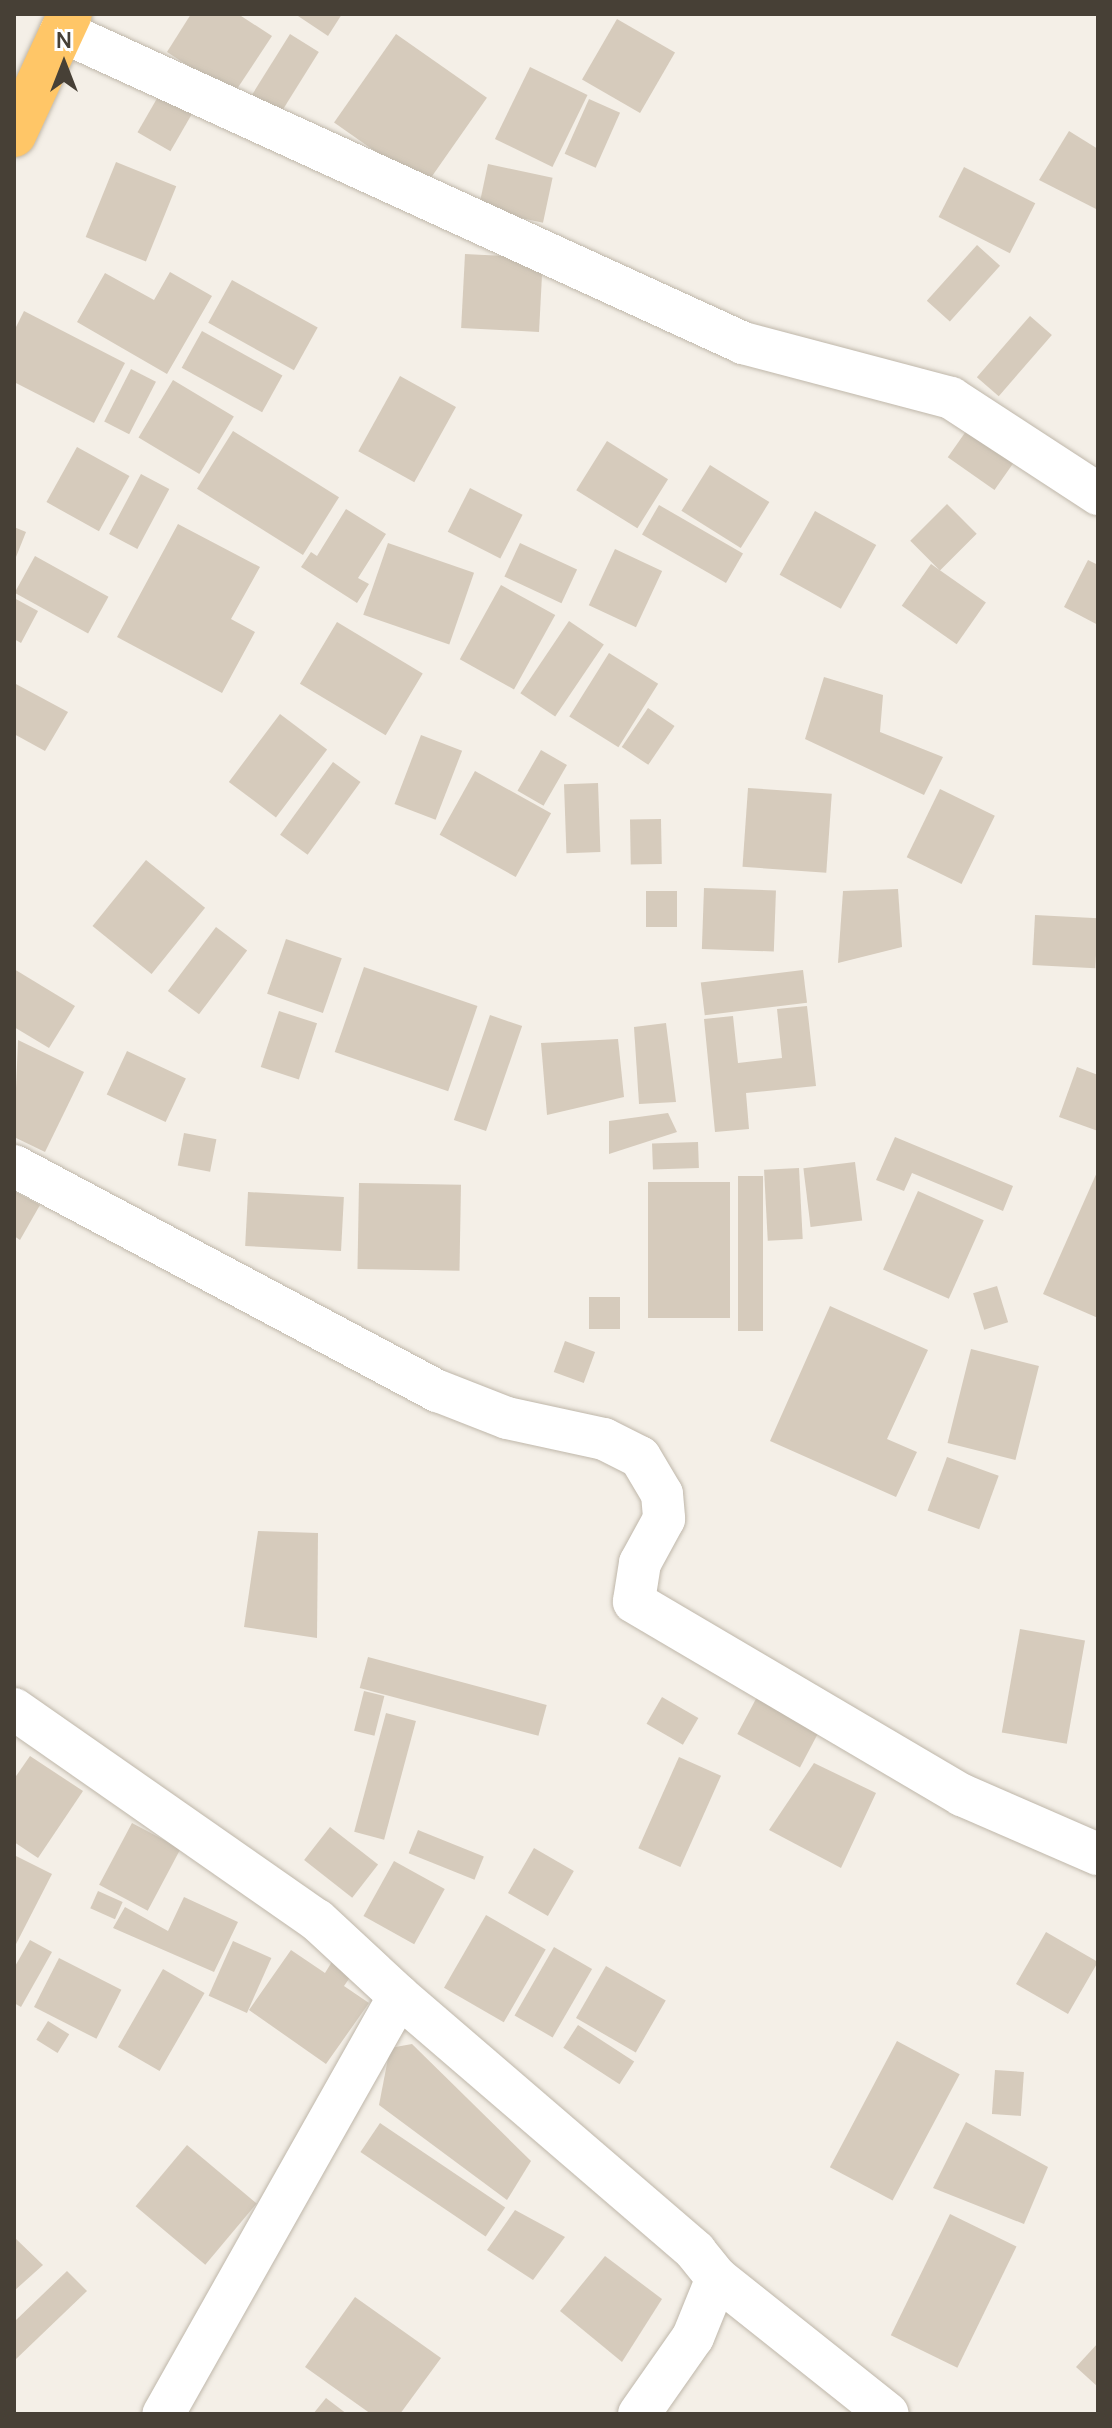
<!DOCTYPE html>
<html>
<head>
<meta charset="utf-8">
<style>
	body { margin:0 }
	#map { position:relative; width:1112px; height:2428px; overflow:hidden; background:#f4efe7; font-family:Manrope,sans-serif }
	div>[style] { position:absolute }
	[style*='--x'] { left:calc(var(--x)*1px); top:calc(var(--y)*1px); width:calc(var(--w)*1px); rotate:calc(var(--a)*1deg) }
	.building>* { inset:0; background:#d6cbbc; transform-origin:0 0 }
	.roads { filter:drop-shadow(0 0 2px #bfb7aa) drop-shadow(0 0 2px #bfb7aa) }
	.street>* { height:42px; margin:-21px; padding:0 21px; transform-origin:21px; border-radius:21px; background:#fff }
	.highway>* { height:44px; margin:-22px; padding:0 22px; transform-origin:22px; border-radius:22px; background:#ffc667 }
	span { translate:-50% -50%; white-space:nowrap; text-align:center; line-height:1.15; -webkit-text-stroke:8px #fff; paint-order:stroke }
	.frame { position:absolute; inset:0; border:16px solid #474036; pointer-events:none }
	.north { position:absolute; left:24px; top:24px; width:80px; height:80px; -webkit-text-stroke:6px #fff; paint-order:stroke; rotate:0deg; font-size:22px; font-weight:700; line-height:32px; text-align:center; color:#474036 }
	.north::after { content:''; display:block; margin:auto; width:28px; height:36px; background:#474036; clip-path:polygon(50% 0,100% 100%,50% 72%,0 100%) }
</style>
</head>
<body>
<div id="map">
	<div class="building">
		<div style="clip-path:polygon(191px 14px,238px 14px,272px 36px,233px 95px,167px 52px)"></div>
		<div style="clip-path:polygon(295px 14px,342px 14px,328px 36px)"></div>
		<div style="left:617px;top:19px;width:67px;height:70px;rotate:30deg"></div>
		<div style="left:290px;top:34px;width:34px;height:84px;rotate:32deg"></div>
		<div style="left:396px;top:34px;width:111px;height:108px;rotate:35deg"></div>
		<div style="left:530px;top:67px;width:64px;height:80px;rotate:26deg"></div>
		<div style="left:163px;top:88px;width:38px;height:51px;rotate:30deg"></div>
		<div style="left:589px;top:99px;width:34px;height:60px;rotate:24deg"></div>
		<div style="clip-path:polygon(1069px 131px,1098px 149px,1098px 210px,1039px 180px)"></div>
		<div style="left:116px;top:162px;width:65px;height:81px;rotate:22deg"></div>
		<div style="left:488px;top:164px;width:66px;height:46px;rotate:12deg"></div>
		<div style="left:964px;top:167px;width:80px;height:56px;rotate:27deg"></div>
		<div style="left:977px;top:245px;width:31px;height:75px;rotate:42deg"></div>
		<div style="left:465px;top:254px;width:78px;height:74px;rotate:3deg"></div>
		<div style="clip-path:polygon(170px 272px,212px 296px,167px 374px,77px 322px,105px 273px,154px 300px)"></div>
		<div style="left:232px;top:280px;width:98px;height:49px;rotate:29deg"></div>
		<div style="clip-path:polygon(24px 311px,125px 363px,94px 423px,14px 382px,14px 331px)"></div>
		<div style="left:1030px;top:316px;width:29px;height:81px;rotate:41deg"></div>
		<div style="left:202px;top:331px;width:92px;height:42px;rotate:29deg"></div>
		<div style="left:131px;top:369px;width:28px;height:59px;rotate:27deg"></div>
		<div style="left:400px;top:376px;width:64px;height:86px;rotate:29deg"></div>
		<div style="left:173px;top:380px;width:71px;height:67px;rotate:31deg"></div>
		<div style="left:969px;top:427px;width:57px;height:37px;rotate:35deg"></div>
		<div style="left:233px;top:431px;width:125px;height:68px;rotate:32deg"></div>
		<div style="left:607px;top:441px;width:72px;height:58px;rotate:32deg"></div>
		<div style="left:77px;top:447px;width:60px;height:63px;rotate:29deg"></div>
		<div style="left:710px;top:465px;width:70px;height:54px;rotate:32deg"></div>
		<div style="left:141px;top:474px;width:32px;height:68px;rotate:28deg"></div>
		<div style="left:470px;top:488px;width:59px;height:49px;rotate:27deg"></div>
		<div style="left:947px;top:504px;width:42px;height:52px;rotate:45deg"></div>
		<div style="left:659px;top:505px;width:97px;height:34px;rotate:30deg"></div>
		<div style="clip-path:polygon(346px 509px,386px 534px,358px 578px,369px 584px,357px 603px,301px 567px,311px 552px,317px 556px)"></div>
		<div style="left:815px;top:511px;width:70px;height:73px;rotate:29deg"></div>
		<div style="clip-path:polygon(178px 524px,260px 567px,231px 619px,255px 632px,222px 693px,117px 637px)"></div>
		<div style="clip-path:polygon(14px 527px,26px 532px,14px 562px)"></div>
		<div style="left:388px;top:543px;width:91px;height:76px;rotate:19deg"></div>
		<div style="left:520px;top:543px;width:63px;height:37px;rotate:25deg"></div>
		<div style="left:615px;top:549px;width:52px;height:62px;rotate:25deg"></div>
		<div style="left:35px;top:556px;width:84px;height:42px;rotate:29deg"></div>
		<div style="clip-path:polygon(1088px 560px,1098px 565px,1098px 625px,1064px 607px)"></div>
		<div style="left:931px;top:564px;width:67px;height:51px;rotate:35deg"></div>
		<div style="left:501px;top:585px;width:62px;height:85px;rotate:29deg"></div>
		<div style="clip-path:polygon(14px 598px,38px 611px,21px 643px,14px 639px)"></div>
		<div style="left:569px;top:621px;width:42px;height:87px;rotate:34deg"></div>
		<div style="left:337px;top:622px;width:100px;height:72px;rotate:31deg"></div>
		<div style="left:609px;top:653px;width:58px;height:75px;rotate:32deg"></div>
		<div style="clip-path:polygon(824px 677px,883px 695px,880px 732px,943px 757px,924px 795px,805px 739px)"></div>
		<div style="clip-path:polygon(14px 683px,68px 712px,45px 751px,14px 734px)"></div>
		<div style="left:648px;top:708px;width:32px;height:47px;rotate:34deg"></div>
		<div style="left:280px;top:714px;width:59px;height:85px;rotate:37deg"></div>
		<div style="left:421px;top:735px;width:44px;height:74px;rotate:21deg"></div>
		<div style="left:541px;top:750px;width:30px;height:47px;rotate:30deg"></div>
		<div style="left:333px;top:762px;width:34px;height:90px;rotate:36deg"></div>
		<div style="left:475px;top:771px;width:87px;height:73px;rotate:29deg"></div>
		<div style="left:598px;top:783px;width:69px;height:34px;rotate:88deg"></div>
		<div style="left:748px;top:788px;width:84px;height:79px;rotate:4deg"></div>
		<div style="left:940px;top:789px;width:61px;height:76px;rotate:26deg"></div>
		<div style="left:661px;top:819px;width:45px;height:31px;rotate:89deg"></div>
		<div style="left:146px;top:860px;width:76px;height:85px;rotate:39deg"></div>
		<div style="left:704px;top:888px;width:72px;height:61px;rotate:2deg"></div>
		<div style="clip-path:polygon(898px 889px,902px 947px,838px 963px,843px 891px)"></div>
		<div style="left:646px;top:891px;width:31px;height:36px"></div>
		<div style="left:1035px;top:915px;width:63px;height:50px;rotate:3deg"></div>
		<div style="left:216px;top:927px;width:39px;height:80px;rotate:37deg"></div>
		<div style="left:286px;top:939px;width:59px;height:58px;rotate:19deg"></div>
		<div style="left:364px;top:967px;width:120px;height:90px;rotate:19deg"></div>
		<div style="clip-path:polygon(14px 969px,75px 1006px,49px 1048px,14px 1027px)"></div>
		<div style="left:803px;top:970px;width:33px;height:103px;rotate:83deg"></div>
		<div style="clip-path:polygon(807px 1006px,816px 1086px,746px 1093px,749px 1129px,715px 1132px,704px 1019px,733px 1016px,738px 1063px,782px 1058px,777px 1009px)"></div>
		<div style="left:279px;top:1011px;width:40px;height:59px;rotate:18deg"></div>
		<div style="left:490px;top:1015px;width:34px;height:111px;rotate:19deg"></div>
		<div style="clip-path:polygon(666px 1023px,676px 1102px,639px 1104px,634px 1027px)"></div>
		<div style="clip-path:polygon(618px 1039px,624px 1097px,547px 1115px,541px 1043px)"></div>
		<div style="clip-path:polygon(18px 1040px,84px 1072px,45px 1152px,14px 1137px)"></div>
		<div style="left:127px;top:1051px;width:65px;height:48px;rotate:25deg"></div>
		<div style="clip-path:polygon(1077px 1067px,1098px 1075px,1098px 1131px,1059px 1117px)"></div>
		<div style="clip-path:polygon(668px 1113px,677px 1132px,609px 1154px,609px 1121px)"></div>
		<div style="left:184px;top:1133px;width:33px;height:33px;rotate:11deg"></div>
		<div style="clip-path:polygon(895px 1137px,1013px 1186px,1003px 1211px,912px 1173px,904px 1191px,876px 1180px)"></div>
		<div style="left:698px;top:1142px;width:26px;height:46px;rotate:88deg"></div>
		<div style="left:855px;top:1162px;width:59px;height:52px;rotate:83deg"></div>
		<div style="left:799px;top:1168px;width:71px;height:35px;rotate:87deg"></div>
		<div style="clip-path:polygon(1098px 1170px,1098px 1318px,1043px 1294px)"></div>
		<div style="left:738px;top:1176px;width:25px;height:155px"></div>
		<div style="left:648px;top:1182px;width:82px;height:136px"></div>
		<div style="left:359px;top:1183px;width:102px;height:86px;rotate:1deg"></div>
		<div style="clip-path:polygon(14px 1191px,40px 1205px,20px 1240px,14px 1236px)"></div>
		<div style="left:918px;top:1191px;width:72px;height:86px;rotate:24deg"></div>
		<div style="left:248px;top:1192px;width:96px;height:54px;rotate:3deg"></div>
		<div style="left:997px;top:1286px;width:38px;height:25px;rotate:73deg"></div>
		<div style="left:589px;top:1297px;width:31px;height:32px"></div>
		<div style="clip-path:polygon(830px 1306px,928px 1350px,887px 1439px,917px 1452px,896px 1497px,770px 1441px)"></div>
		<div style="left:565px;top:1341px;width:32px;height:33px;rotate:20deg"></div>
		<div style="left:971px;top:1349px;width:70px;height:97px;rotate:14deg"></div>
		<div style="left:947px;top:1457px;width:55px;height:57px;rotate:20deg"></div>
		<div style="clip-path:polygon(258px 1531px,318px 1533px,317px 1638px,244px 1627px)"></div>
		<div style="left:1020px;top:1629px;width:66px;height:105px;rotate:10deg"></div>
		<div style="left:368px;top:1657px;width:185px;height:32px;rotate:15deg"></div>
		<div style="left:364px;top:1691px;width:21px;height:41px;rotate:14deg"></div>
		<div style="left:662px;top:1697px;width:42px;height:31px;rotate:30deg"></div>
		<div style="left:757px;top:1697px;width:71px;height:42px;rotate:28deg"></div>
		<div style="left:386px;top:1713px;width:31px;height:123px;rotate:15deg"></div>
		<div style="clip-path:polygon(30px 1756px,83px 1791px,38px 1858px,14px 1842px,14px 1779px)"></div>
		<div style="left:679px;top:1757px;width:46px;height:100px;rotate:24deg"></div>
		<div style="clip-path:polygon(814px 1763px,876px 1793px,841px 1868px,769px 1830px)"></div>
		<div style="left:132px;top:1823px;width:55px;height:70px;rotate:28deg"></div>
		<div style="left:330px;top:1827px;width:61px;height:42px;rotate:38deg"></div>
		<div style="left:418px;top:1830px;width:71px;height:25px;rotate:22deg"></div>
		<div style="left:534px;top:1848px;width:46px;height:52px;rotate:30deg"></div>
		<div style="clip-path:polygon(14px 1855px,52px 1874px,14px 1948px)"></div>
		<div style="left:394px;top:1861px;width:58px;height:63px;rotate:29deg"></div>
		<div style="left:98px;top:1891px;width:27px;height:19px;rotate:24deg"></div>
		<div style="clip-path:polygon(184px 1897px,238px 1922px,214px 1972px,113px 1928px,125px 1907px,168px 1931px)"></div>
		<div style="left:486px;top:1915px;width:69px;height:84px;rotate:30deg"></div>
		<div style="left:1046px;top:1932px;width:60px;height:60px;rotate:30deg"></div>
		<div style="clip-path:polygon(30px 1940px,52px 1952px,21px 2007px,14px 2003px,14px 1968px)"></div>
		<div style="left:233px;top:1941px;width:42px;height:60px;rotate:24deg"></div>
		<div style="left:554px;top:1947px;width:44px;height:79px;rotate:30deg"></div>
		<div style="clip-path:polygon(291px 1950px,325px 1973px,333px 1960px,353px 1973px,344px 1986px,369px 2003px,326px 2064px,249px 2010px)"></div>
		<div style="left:59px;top:1958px;width:70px;height:55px;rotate:27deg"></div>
		<div style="left:606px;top:1966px;width:69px;height:60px;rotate:30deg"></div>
		<div style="left:163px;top:1969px;width:48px;height:90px;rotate:30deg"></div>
		<div style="left:48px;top:2021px;width:25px;height:22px;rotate:32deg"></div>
		<div style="left:578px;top:2025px;width:67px;height:27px;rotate:33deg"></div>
		<div style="left:897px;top:2041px;width:71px;height:143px;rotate:28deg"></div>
		<div style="clip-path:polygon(412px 2044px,531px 2161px,507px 2200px,379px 2105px,390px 2048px)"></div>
		<div style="left:995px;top:2070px;width:29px;height:44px;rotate:4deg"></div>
		<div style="clip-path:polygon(966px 2122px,1048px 2167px,1024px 2224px,933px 2188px)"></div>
		<div style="left:380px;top:2123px;width:151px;height:35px;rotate:34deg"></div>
		<div style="left:187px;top:2145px;width:91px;height:80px;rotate:40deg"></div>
		<div style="clip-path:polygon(515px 2210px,565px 2237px,533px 2280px,487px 2250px)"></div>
		<div style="left:950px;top:2214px;width:74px;height:135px;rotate:26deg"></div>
		<div style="clip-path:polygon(14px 2237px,43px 2265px,14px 2291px)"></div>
		<div style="clip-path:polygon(605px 2256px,662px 2299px,622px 2362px,560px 2311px)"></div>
		<div style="clip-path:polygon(67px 2271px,87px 2291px,14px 2361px,14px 2322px)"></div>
		<div style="clip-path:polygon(355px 2297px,441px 2358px,400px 2414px,371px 2414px,305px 2367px)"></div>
		<div style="clip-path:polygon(1098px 2343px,1098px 2387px,1076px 2367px)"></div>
		<div style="clip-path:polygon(326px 2398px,347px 2414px,313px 2414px)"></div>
	</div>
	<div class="roads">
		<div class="street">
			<div style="--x:61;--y:31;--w:750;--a:24.58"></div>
			<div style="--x:743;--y:343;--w:215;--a:14.8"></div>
			<div style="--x:951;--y:398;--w:176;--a:33.1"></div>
			<div style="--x:14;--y:1166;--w:480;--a:28"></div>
			<div style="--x:438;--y:1391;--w:74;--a:21.4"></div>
			<div style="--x:507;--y:1418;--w:99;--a:12.2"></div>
			<div style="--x:604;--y:1439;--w:40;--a:26.6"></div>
			<div style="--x:640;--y:1457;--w:43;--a:59.3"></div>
			<div style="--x:662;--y:1494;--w:25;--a:85"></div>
			<div style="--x:664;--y:1519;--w:50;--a:118.6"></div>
			<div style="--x:640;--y:1563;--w:39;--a:99"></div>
			<div style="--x:634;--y:1602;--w:381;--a:30.5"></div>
			<div style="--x:962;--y:1795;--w:148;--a:23.5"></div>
			<div style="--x:14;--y:1709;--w:369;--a:34.9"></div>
			<div style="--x:317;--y:1920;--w:112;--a:42.8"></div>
			<div style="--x:399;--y:1996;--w:480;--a:119.4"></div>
			<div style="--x:399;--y:1996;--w:391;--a:40.7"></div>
			<div style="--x:695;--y:2251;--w:35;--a:51"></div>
			<div style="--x:717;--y:2278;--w:218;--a:38.5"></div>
			<div style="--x:639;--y:2414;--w:94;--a:-55"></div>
			<div style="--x:693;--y:2337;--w:64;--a:-67.9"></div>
		</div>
		<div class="highway">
			<div style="--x:14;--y:135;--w:133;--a:-65.2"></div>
		</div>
	</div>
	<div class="frame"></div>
	<div class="north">N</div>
</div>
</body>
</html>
